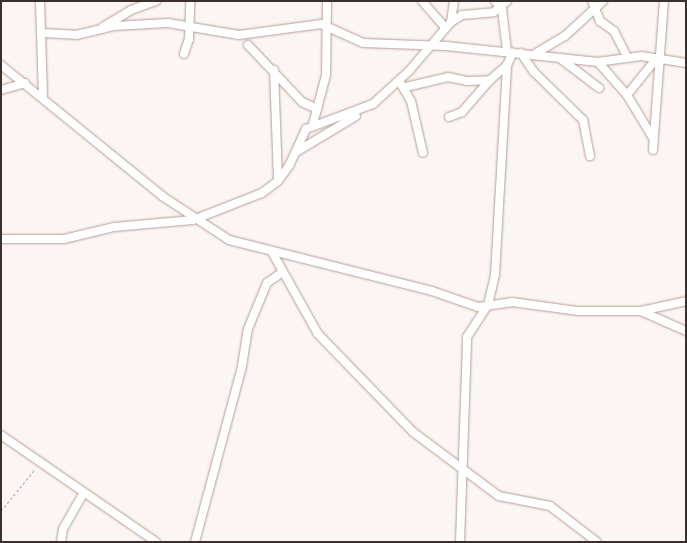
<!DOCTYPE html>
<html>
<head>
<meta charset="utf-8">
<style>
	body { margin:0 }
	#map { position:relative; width:687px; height:543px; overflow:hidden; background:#fbf5f3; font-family:"Asap Condensed",sans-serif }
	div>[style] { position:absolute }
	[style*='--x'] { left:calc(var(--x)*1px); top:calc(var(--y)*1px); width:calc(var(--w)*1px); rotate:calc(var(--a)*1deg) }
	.path>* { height:1px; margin-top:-0.5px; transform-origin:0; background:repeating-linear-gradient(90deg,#b3aba8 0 2.5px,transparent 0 5px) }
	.roads { filter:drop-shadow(0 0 1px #b79c95) drop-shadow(0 0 1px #b79c95) }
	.minor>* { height:8px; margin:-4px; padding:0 4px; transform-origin:4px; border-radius:4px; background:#fff }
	span { translate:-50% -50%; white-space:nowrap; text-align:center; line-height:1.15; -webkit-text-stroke:4.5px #fff; paint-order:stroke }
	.frame { position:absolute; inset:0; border:2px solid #3b302d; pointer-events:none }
</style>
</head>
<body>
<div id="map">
	<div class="path">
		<div style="--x:1;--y:511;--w:55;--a:-50.9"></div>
	</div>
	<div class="roads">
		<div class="minor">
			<div style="--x:40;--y:1;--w:95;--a:88.2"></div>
			<div style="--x:422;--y:1;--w:35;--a:49"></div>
			<div style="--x:495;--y:1;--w:11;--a:49"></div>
			<div style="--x:502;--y:9;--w:42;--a:83.2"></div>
			<div style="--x:592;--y:1;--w:22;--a:68"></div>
			<div style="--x:600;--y:21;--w:17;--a:36"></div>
			<div style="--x:614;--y:31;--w:30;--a:63"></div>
			<div style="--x:451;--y:22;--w:21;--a:-82"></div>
			<div style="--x:103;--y:27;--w:33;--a:-31"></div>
			<div style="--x:131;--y:10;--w:27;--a:-20"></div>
			<div style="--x:43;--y:33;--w:33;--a:3"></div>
			<div style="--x:76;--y:35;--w:39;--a:-13"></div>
			<div style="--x:114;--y:26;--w:54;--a:-3.2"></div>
			<div style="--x:168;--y:23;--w:72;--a:9.6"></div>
			<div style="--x:239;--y:35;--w:83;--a:-7.6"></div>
			<div style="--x:321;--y:24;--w:46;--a:24.3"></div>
			<div style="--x:363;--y:43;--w:83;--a:2.1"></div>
			<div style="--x:446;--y:46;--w:153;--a:6"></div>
			<div style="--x:598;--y:62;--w:43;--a:-7.9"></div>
			<div style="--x:641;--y:56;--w:46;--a:8.8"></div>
			<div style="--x:248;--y:45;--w:79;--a:46.5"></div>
			<div style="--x:302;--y:102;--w:17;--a:25"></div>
			<div style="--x:521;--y:53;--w:23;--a:56"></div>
			<div style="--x:534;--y:72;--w:69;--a:44.4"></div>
			<div style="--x:583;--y:120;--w:37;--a:79"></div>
			<div style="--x:184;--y:54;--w:16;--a:-72"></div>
			<div style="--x:189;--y:39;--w:38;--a:-88"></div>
			<div style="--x:533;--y:55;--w:37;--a:-31"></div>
			<div style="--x:565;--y:36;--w:52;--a:-42.6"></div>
			<div style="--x:561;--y:59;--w:48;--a:37.3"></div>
			<div style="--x:598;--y:62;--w:44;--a:48.7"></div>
			<div style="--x:627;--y:95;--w:46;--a:-51.1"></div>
			<div style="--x:1;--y:65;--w:208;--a:39.1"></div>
			<div style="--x:162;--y:196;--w:80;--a:33.3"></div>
			<div style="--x:229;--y:240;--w:209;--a:14.1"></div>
			<div style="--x:432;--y:291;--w:49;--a:19.2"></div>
			<div style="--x:478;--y:307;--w:34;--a:-8"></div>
			<div style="--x:512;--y:302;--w:67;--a:7.8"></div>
			<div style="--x:578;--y:311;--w:63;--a:0"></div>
			<div style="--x:641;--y:311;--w:46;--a:-12.5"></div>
			<div style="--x:274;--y:70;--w:110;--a:87.9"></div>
			<div style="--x:401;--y:84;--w:20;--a:60"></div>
			<div style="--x:411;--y:101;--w:53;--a:77"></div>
			<div style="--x:406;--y:87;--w:43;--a:-13.4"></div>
			<div style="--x:448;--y:77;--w:19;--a:12"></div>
			<div style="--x:467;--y:81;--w:23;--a:-2"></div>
			<div style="--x:490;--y:80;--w:23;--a:-41"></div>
			<div style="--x:1;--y:90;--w:25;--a:-16"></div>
			<div style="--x:627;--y:95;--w:50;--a:58.8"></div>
			<div style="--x:449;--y:117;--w:14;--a:-21"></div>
			<div style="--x:462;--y:112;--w:43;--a:-48.8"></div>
			<div style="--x:313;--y:124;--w:51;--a:-75.1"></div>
			<div style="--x:326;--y:75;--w:74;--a:-89.2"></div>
			<div style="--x:653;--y:150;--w:149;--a:-85.8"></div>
			<div style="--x:296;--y:152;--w:70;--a:-31"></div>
			<div style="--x:1;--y:239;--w:63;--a:0"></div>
			<div style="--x:64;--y:239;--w:51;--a:-13.5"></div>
			<div style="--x:114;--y:227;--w:79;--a:-5.1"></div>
			<div style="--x:193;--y:220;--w:74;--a:-21.4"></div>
			<div style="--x:262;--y:193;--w:20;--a:-37"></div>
			<div style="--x:278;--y:181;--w:19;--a:-54"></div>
			<div style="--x:289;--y:166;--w:41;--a:-65.3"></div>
			<div style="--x:306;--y:129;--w:72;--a:-20.5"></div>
			<div style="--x:373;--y:104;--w:49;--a:-42.5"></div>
			<div style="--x:409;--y:71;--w:65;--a:-49.4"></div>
			<div style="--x:451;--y:22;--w:13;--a:-32"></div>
			<div style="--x:462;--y:15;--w:32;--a:-5"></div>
			<div style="--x:494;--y:12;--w:17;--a:-40"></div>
			<div style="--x:272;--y:252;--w:94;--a:60.7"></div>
			<div style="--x:318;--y:334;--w:136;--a:45.9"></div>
			<div style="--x:413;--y:432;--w:107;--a:36.7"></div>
			<div style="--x:499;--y:496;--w:52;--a:11.1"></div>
			<div style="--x:550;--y:506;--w:59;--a:37.5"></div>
			<div style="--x:641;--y:311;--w:49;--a:24"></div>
			<div style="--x:1;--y:435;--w:188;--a:34.6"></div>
			<div style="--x:61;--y:542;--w:13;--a:-81"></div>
			<div style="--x:63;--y:529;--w:40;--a:-60.3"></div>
			<div style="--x:195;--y:542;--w:182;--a:-75"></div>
			<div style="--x:242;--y:366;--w:37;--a:-81"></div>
			<div style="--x:248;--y:329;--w:50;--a:-67.6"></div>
			<div style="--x:267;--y:283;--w:19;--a:-35"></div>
			<div style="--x:460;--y:542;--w:205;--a:-88"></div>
			<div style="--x:467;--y:337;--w:38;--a:-57"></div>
			<div style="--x:488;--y:305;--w:31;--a:-77"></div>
			<div style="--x:495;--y:275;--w:210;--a:-86.7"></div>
			<div style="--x:507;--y:65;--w:14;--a:-65"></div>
		</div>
	</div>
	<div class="frame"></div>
</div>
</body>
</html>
